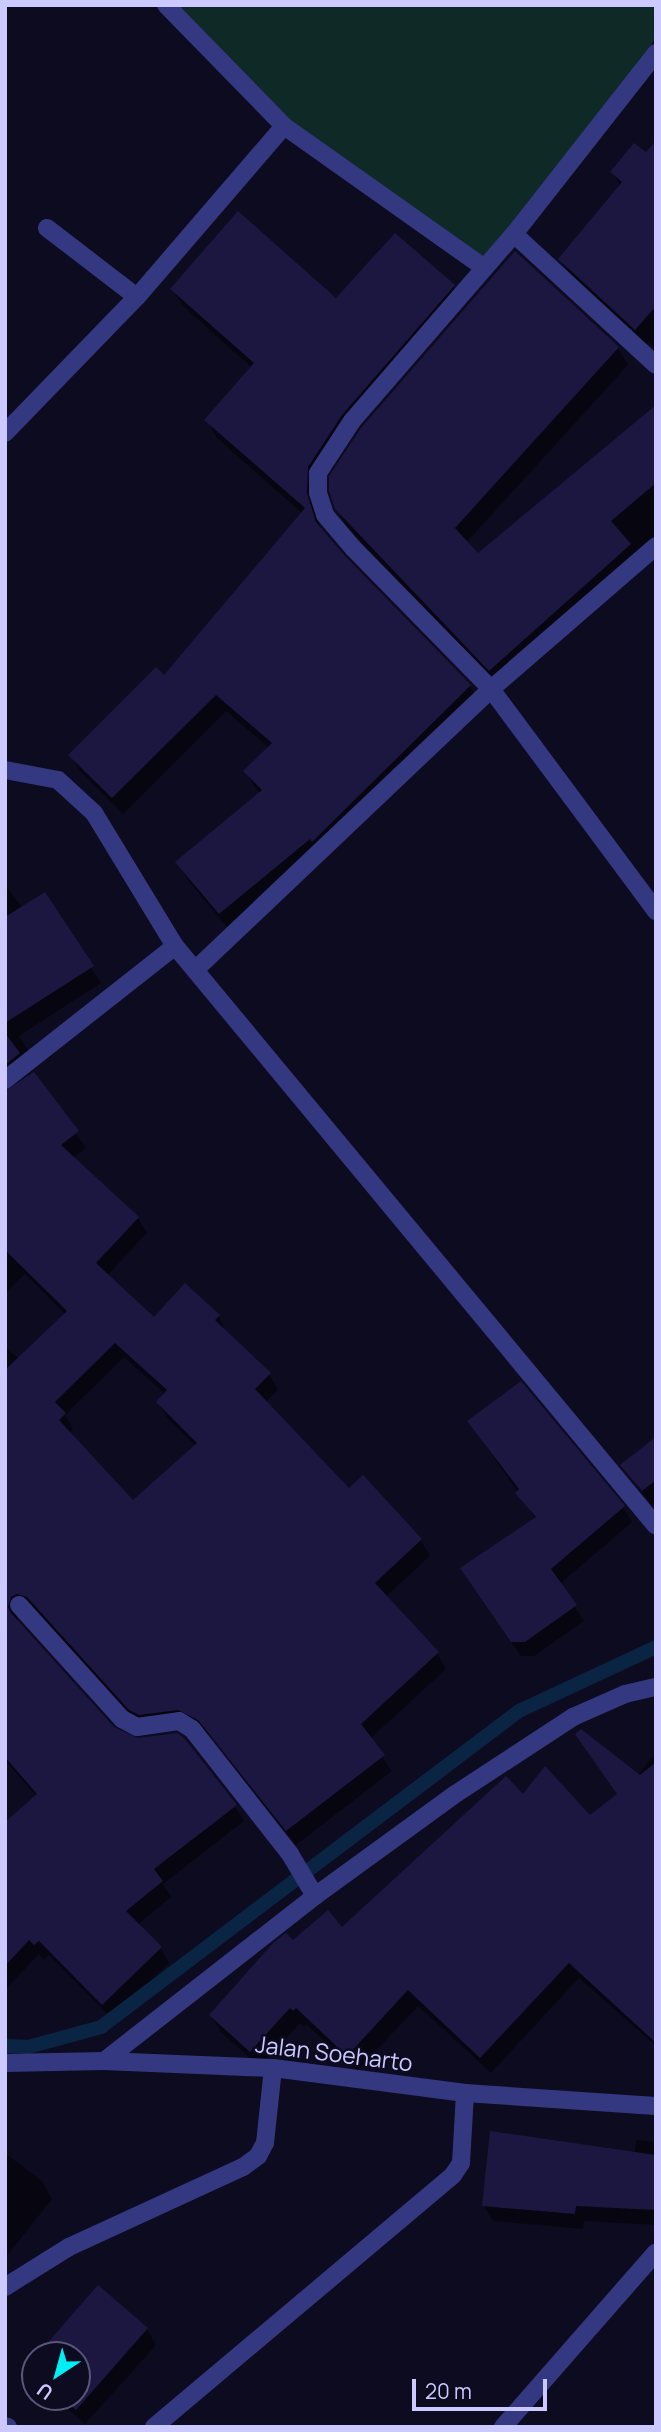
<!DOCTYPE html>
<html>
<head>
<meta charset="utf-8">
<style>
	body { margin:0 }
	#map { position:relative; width:661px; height:2432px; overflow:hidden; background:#0d0b1f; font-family:Manrope,sans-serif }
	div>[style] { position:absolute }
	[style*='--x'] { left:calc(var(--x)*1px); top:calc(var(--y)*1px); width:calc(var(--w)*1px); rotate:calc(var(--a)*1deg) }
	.green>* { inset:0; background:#0e2926 }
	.shadow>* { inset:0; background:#0007 }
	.stream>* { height:14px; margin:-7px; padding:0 7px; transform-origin:7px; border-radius:7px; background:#0a2544 }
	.building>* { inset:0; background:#1c1741 }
	.service>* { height:18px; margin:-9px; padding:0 9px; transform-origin:9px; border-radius:9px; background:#343880 }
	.minor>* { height:18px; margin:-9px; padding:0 9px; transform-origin:9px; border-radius:9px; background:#343880 }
	.tertiary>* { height:18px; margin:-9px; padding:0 9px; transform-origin:9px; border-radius:9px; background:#343880 }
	span { translate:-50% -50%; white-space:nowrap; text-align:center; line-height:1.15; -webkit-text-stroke:5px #0d0b1f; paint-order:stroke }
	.street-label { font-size:23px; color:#cbc9ff }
	.frame { position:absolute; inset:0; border:7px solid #cbc9ff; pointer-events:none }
	.north { position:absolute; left:21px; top:2341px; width:70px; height:70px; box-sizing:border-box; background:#0d0b1f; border:2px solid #595779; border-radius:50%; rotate:216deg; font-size:19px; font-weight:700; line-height:28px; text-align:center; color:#cbc9ff }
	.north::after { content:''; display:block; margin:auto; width:24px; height:32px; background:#00eff4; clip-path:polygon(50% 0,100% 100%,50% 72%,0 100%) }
	.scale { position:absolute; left:412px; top:2379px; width:135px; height:32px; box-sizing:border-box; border:4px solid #cbc9ff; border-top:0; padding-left:9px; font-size:21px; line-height:24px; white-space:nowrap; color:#cbc9ff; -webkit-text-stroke:5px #0d0b1f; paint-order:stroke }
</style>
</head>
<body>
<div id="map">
	<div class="green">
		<div style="clip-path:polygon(167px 5px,656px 5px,656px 38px,483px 267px,284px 126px)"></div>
	</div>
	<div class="shadow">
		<div style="clip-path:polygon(656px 163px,656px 350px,648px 342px,645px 346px,570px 276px,560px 259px,620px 186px,612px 172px)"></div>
		<div style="clip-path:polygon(453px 286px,463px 304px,352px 433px,317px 486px,316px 515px,322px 532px,343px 557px,470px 686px,480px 704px,230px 931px,188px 880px,178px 862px,260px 794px,245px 772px,269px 748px,226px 711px,123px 814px,81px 772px,70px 755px,164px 677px,303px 514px,217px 438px,207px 420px,252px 368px,183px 306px,172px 289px,336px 301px)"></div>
		<div style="clip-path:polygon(618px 348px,628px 365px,466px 543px,478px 555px,656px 408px,656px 547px,500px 687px,347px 527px,337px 509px)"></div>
		<div style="clip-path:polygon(5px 885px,23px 908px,45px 894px,101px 983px,19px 1036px,36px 1062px,5px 1089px)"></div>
		<div style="clip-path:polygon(evenodd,34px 1074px,86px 1148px,73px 1158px,138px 1218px,147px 1233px,107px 1276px,154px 1320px,219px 1316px,226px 1333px,269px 1374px,278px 1389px,265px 1403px,349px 1490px,363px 1478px,421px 1540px,430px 1556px,385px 1597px,437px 1653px,446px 1669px,370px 1739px,392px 1771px,296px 1845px,209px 1735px,188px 1725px,140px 1725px,38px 1613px,27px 1609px,19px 1612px,16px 1621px,113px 1728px,235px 1806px,244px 1821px,163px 1884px,171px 1897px,137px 1925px,161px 1948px,169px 1963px,112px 2019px,49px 1955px,44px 1960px,39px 1954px,5px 1990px,5px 1824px,37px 1797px,5px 1760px,5px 1347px,19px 1359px,66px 1315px,25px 1274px,5px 1293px,5px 1092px,34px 1074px,124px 1357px,165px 1394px,158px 1403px,167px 1418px,196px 1446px,133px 1502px,69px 1434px,73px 1429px,65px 1415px,124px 1357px)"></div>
		<div style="clip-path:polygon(469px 1421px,623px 1507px,632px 1522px,560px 1584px,584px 1621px,534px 1656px,521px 1656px,471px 1584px,536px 1519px)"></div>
		<div style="clip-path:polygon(656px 1440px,656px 1510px,655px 1510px,622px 1465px)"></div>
		<div style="clip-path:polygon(578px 1735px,638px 1775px,656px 1752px,656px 2046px,579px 1978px,491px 2073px,418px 2006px,357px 2071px,306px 2024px,304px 2027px,300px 2023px,260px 2067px,221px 2032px,211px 2016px,293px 1943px,342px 1930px,523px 1797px,590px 1817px,617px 1794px)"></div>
		<div style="clip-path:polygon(636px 2140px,656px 2142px,656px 2225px,584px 2221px,583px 2229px,493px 2221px,484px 2206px,635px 2154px)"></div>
		<div style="clip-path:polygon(5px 2153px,42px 2181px,52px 2199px,6px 2257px)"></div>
		<div style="clip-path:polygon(98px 2287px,147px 2329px,156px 2345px,85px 2424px,54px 2397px,77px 2397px,77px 2355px,39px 2355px)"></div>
		<div style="clip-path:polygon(35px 2360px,35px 2378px,29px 2367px)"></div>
	</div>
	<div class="stream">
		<div style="--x:5;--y:2046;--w:23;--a:2"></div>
		<div style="--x:28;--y:2047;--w:76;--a:-15.3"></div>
		<div style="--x:101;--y:2027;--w:524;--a:-37.09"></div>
		<div style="--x:519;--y:1711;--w:151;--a:-25"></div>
	</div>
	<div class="building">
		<div style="clip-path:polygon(656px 141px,656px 306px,635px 330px,558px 259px,622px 182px,610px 172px,634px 143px,646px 152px)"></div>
		<div style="clip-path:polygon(238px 211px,336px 298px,395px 233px,455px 285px,342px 415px,308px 467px,307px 493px,316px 522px,344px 555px,471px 685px,312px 842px,310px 839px,219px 914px,175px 862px,262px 790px,243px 771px,272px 743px,216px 695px,112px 798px,68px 755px,156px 667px,164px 675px,305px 508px,204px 420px,254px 363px,170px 289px)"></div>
		<div style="clip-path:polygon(515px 251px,619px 347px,455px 528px,478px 553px,656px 405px,656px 483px,611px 521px,631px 544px,489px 671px,335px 509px,329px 491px,329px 476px,361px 428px)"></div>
		<div style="clip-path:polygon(45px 892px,94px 966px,5px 1023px,5px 917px)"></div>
		<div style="clip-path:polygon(5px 1033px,20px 1053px,5px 1065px)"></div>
		<div style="clip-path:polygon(evenodd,34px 1072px,79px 1131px,61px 1145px,139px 1217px,96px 1263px,154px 1317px,185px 1283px,220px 1315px,215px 1320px,271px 1373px,255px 1389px,349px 1488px,363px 1475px,422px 1539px,375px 1583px,439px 1652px,361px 1724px,385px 1755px,286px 1831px,198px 1720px,178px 1710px,139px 1715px,129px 1710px,27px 1597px,17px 1594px,11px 1597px,8px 1607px,11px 1613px,114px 1727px,138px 1738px,177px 1733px,184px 1738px,237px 1805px,154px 1869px,163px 1881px,126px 1911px,162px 1947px,102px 2005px,39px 1941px,34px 1945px,29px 1940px,5px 1966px,5px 1822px,37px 1794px,5px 1757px,5px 1370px,67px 1311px,5px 1250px,5px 1091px,34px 1072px,115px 1343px,167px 1390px,156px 1402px,197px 1443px,133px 1500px,59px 1420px,66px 1413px,55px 1402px,115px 1343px)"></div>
		<div style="clip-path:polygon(521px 1381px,625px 1506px,551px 1569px,577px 1605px,525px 1642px,511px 1642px,460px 1568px,536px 1517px,515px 1493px,519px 1489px,467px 1421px)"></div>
		<div style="clip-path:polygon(656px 1437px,656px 1480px,642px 1491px,620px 1465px)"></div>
		<div style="clip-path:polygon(581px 1729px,640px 1775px,656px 1762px,656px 2043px,569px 1963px,480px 2058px,408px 1990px,347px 2056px,296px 2008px,293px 2011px,290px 2008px,250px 2052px,209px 2015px,274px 1942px,286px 1933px,293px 1940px,328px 1910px,342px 1927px,506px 1776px,523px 1794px,545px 1766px,590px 1815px,617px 1794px,575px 1734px)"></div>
		<div style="clip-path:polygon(490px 2131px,656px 2155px,656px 2210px,576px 2206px,575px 2214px,482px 2206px)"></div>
		<div style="clip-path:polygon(98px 2285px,148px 2328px,76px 2410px,61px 2397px,77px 2397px,77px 2355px,37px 2355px)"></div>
	</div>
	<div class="service">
		<div style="--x:5;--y:2287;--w:75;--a:-32"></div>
		<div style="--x:69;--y:2247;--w:192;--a:-24.7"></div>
		<div style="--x:243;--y:2167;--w:19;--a:-36"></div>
		<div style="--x:258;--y:2156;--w:15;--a:-62"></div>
		<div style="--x:265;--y:2143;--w:75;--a:-83.9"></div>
		<div style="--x:5;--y:2426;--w:3;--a:18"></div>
		<div style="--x:154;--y:2427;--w:391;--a:-40.1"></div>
		<div style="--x:453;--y:2175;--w:14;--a:-56"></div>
		<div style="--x:461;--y:2163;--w:70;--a:-86.7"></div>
		<div style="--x:503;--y:2427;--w:232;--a:-48.8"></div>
	</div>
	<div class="minor">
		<div style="--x:166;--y:5;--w:169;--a:45.7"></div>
		<div style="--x:284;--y:126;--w:244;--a:35.3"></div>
		<div style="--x:656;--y:53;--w:230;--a:128.1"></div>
		<div style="--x:514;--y:234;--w:247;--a:130.9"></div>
		<div style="--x:352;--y:421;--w:62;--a:123.2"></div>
		<div style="--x:318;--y:473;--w:20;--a:90"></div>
		<div style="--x:318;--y:493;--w:23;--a:72"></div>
		<div style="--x:325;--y:515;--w:43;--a:49.7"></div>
		<div style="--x:353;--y:548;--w:197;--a:45.6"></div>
		<div style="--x:491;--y:689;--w:277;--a:53.4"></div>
		<div style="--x:47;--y:228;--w:113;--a:37.5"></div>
		<div style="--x:514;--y:234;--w:193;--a:42.7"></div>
		<div style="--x:5;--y:433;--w:190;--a:-45.9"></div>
		<div style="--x:137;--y:297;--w:225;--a:-49.3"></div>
		<div style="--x:5;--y:770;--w:54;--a:10.7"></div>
		<div style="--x:58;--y:780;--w:49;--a:42.5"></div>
		<div style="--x:94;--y:813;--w:156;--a:58.7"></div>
		<div style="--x:175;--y:946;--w:753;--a:50.33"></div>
		<div style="--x:195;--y:970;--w:408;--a:-43.5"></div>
		<div style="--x:491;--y:689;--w:218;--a:-40.9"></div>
		<div style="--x:5;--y:1080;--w:216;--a:-38.2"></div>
		<div style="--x:19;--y:1605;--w:154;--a:47.9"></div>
		<div style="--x:122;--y:1719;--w:17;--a:28"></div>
		<div style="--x:137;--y:1727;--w:42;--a:-8.1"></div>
		<div style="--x:179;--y:1721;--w:15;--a:32"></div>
		<div style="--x:192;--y:1729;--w:159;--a:51.9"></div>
		<div style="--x:290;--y:1854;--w:49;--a:59.2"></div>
		<div style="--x:104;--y:2061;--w:268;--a:-38"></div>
		<div style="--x:315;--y:1896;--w:175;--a:-36"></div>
		<div style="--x:457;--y:1793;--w:139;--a:-33.2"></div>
		<div style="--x:573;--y:1717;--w:57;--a:-23.9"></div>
		<div style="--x:625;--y:1694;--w:32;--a:-13"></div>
	</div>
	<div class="tertiary">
		<div style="--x:5;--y:2063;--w:99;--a:-1.2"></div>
		<div style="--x:104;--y:2061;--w:169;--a:2.4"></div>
		<div style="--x:273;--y:2068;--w:194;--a:7.4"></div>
		<div style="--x:465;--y:2093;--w:191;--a:3.9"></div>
	</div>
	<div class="street-label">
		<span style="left:334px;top:2053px;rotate:7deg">Jalan Soeharto</span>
	</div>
	<div class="frame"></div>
	<div class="north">U</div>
	<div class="scale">20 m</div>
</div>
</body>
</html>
